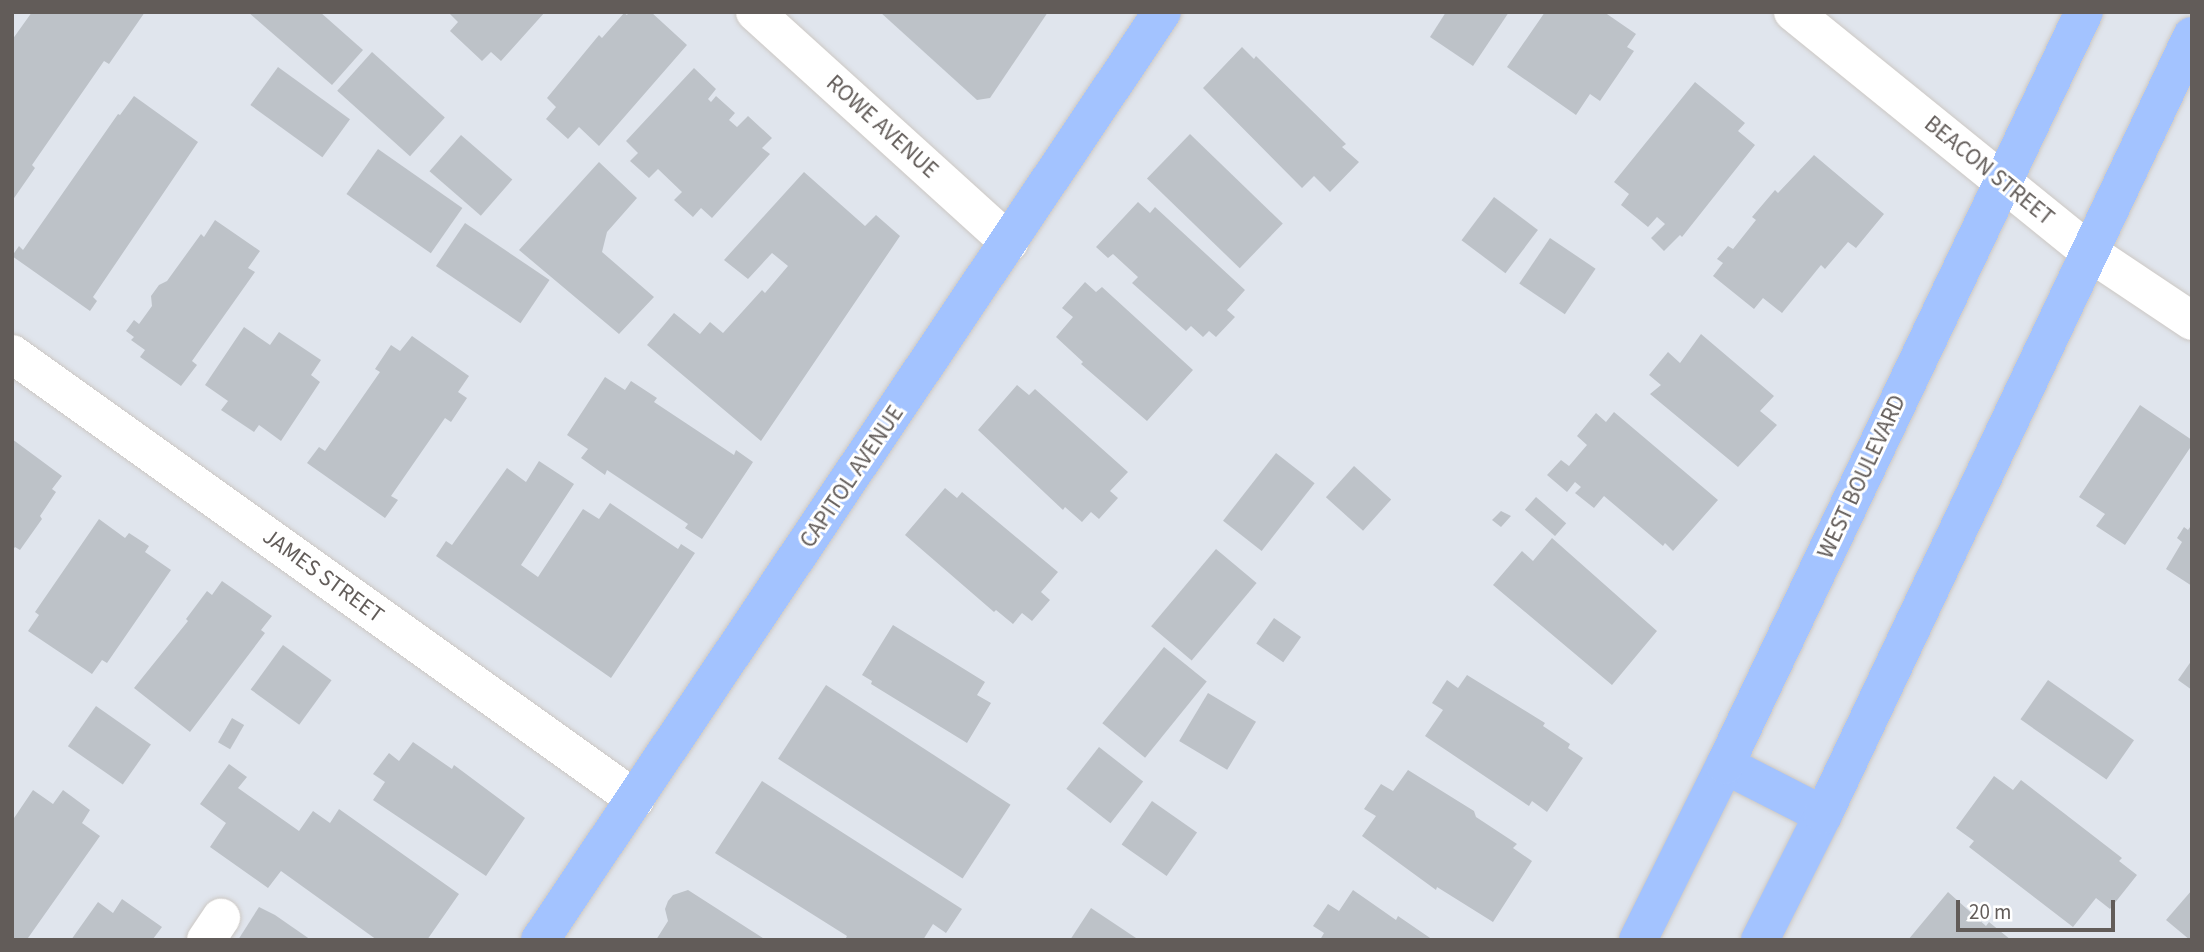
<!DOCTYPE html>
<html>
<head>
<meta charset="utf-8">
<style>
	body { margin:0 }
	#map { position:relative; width:2204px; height:952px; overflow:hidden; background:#e0e5ed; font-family:"Source Sans 3",sans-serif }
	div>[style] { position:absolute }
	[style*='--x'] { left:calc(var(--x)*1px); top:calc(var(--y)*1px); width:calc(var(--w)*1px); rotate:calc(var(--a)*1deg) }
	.building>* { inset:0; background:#bdc2c8; transform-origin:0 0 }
	.roads { filter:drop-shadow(0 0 2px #ccc8c4) drop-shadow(0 0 2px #ccc8c4) }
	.minor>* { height:38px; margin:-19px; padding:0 19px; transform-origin:19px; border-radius:19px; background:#fff }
	.major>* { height:38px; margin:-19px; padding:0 19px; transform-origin:19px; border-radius:19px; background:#a3c3ff }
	span { translate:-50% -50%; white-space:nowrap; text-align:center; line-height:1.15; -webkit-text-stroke:6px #fff; paint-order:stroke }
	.street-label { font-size:23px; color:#625c59 }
	.frame { position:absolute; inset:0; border:14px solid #625c59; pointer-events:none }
	.scale { position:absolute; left:1956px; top:900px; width:159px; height:32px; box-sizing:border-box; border:4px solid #625c59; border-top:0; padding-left:9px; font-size:21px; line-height:24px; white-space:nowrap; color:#625c59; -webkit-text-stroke:5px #fff; paint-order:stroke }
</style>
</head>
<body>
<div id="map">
	<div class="building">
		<div style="clip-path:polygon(32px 12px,145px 12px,109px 64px,104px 61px,32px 165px,35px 168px,12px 201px,12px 40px)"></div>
		<div style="clip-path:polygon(248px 12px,320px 12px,363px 50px,332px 85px)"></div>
		<div style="clip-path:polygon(448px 12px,545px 12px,501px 61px,491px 52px,482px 61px,450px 31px,458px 22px)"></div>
		<div style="clip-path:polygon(629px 12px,651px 12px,687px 45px,599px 146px,579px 127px,568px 139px,546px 119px,556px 107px,547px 98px,599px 35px,602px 38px,624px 13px,627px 15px)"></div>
		<div style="clip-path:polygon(880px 12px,1048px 12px,990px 98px,977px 100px)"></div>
		<div style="clip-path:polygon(1446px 12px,1509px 12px,1473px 66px,1430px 37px)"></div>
		<div style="clip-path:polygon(1545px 12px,1604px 12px,1636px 34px,1627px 47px,1634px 51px,1600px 101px,1590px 94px,1576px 115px,1507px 67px)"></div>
		<div style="clip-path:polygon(1242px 47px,1254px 59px,1256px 56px,1346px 144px,1342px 147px,1359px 162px,1330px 192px,1314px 176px,1302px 188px,1203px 88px)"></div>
		<div style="left:372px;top:52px;width:98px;height:52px;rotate:42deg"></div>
		<div style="left:278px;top:67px;width:89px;height:47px;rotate:36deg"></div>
		<div style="clip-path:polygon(694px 68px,716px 89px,708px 99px,711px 102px,716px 96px,735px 113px,729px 120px,737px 127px,748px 116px,772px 138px,762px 148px,770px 154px,712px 218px,701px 208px,693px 217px,674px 200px,682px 192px,658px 169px,649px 178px,630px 161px,638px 153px,626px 141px)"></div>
		<div style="clip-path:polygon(1695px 82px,1745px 123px,1738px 131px,1755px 145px,1682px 237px,1680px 235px,1664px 251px,1651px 238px,1665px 224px,1657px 217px,1648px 227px,1621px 205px,1629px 194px,1614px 182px)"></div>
		<div style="clip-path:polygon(134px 96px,198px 142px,93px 297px,97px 301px,90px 311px,12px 256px,19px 246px,23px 250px,118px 114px,120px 115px)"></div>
		<div style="left:1190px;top:134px;width:129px;height:62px;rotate:44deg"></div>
		<div style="left:461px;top:135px;width:68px;height:48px;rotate:41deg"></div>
		<div style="left:378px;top:149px;width:103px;height:55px;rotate:35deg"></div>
		<div style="clip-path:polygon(1814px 155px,1884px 214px,1856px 248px,1848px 242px,1825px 269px,1821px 265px,1782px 313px,1763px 298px,1754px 309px,1713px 276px,1723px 263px,1717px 259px,1728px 246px,1733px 249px,1756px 220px,1752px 217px,1775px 190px,1778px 193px)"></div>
		<div style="clip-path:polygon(599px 162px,637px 198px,607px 232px,602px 252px,654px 297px,619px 334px,519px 250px)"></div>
		<div style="clip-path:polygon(804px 172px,865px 226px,876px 215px,900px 236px,761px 441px,647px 345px,674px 313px,700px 334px,710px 322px,723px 333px,762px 290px,765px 293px,788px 266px,772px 253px,748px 279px,724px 260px)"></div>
		<div style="left:1494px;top:197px;width:55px;height:54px;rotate:37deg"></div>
		<div style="clip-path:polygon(1138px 202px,1150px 213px,1155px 207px,1245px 290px,1227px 310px,1235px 317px,1216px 337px,1209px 331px,1203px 337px,1191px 326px,1186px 331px,1132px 283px,1138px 277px,1113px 254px,1108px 258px,1096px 247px)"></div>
		<div style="clip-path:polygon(215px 220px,260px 251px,248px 268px,255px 272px,192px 361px,197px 365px,181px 386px,140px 357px,145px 350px,131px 340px,134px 337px,126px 331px,134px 320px,139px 324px,152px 306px,151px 296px,159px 285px,167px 281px,201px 234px,204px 237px)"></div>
		<div style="left:465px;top:223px;width:102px;height:52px;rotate:34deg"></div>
		<div style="left:1550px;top:238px;width:55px;height:55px;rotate:34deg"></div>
		<div style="clip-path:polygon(1085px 282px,1096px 292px,1102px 287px,1193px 370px,1147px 421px,1081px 364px,1083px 362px,1056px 337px,1073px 317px,1062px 308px)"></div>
		<div style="clip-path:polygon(244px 327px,270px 345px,279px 332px,321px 360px,311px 375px,320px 382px,281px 441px,259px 425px,254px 432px,221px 410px,228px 401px,205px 385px)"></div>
		<div style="clip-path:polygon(1701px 334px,1774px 396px,1760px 411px,1777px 425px,1738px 467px,1650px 394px,1661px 385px,1649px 375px,1668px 352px,1680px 363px)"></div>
		<div style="clip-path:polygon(412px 336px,469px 376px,458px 392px,467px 398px,451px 422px,445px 418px,391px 496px,398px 500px,385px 518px,307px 463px,319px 447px,325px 451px,380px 372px,375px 369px,391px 345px,400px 351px)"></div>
		<div style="clip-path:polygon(605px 377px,625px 390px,631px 381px,657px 398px,654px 402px,734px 455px,736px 450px,753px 462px,702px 539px,685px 528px,688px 524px,607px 470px,605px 475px,581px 458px,588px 449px,567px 435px)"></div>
		<div style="clip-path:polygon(1017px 385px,1029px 395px,1035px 389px,1128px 472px,1110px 491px,1118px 498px,1099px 519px,1091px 512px,1082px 522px,1065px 507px,1063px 510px,978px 430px)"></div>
		<div style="clip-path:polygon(2140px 405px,2192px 440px,2192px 445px,2125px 545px,2096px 526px,2105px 514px,2079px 497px)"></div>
		<div style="clip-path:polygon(1614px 412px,1718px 500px,1673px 551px,1665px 543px,1663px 546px,1604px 496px,1594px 508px,1575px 493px,1581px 487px,1575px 482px,1567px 492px,1547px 475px,1561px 460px,1569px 466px,1587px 445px,1577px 436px,1596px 413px,1606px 422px)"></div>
		<div style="clip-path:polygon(12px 439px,62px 476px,52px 489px,56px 492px,40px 516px,42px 519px,20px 550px,15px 547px,12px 551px)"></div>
		<div style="left:1276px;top:453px;width:49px;height:86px;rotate:38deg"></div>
		<div style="clip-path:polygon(539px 461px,574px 484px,521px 565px,538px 577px,583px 509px,599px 519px,610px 503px,678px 549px,681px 544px,695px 553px,611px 678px,436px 556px,446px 541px,452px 545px,507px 468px,526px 482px)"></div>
		<div style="left:1354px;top:466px;width:50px;height:42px;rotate:42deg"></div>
		<div style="clip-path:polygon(945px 488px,957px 498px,962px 492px,1058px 572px,1041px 592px,1050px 600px,1032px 621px,1022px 613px,1013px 624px,996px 610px,994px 612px,905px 535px)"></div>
		<div style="left:1536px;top:497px;width:40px;height:17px;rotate:41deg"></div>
		<div style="clip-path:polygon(1501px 511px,1511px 516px,1501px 527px,1492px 520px)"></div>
		<div style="clip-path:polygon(99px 519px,125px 538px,129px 533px,149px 546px,145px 552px,171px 570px,107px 663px,102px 660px,92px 674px,28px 631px,39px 615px,35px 612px)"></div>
		<div style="clip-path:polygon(2192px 524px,2192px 586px,2166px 569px,2182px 542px,2177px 538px,2184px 527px,2188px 530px)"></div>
		<div style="clip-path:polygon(1552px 538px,1657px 631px,1612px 685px,1493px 585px,1522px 551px,1533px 561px)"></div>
		<div style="left:1216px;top:549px;width:53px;height:101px;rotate:40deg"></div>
		<div style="clip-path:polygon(222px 581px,272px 616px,261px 630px,265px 633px,190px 732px,134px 688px,188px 621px,186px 619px,207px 591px,212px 595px)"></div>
		<div style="left:1274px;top:618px;width:33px;height:31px;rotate:35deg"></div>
		<div style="clip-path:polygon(893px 625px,985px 682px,977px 695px,991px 703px,967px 743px,871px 684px,872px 681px,862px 675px)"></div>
		<div style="left:283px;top:645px;width:60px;height:55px;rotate:36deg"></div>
		<div style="left:1164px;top:647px;width:55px;height:98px;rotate:39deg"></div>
		<div style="clip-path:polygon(2192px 660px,2192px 690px,2178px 680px)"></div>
		<div style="clip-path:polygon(1467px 675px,1545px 723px,1543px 726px,1570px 744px,1568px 748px,1583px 758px,1547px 812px,1532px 801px,1529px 806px,1425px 736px,1443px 710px,1432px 703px,1447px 680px,1458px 688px)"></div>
		<div style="left:2048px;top:680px;width:105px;height:48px;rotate:35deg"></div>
		<div style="left:826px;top:685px;width:220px;height:88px;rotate:33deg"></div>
		<div style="left:1208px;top:693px;width:56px;height:56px;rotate:31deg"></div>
		<div style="left:96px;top:706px;width:67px;height:49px;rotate:35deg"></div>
		<div style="left:232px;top:718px;width:14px;height:28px;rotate:30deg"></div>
		<div style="clip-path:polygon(413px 742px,452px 769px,454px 765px,525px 818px,486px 876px,373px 800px,385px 782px,373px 774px,389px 753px,399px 761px)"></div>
		<div style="left:1099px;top:747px;width:56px;height:53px;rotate:38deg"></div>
		<div style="clip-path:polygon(229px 764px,247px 777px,238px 788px,299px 831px,313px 811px,330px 823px,339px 809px,459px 894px,427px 940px,377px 940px,281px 871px,268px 888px,210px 847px,226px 823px,200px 804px)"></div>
		<div style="clip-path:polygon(1408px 770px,1474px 811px,1476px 817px,1517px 844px,1513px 848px,1532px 861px,1493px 922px,1437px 887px,1436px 890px,1362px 836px,1376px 816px,1364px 809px,1381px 784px,1393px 791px)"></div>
		<div style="clip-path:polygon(1994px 776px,2013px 790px,2021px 780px,2122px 858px,2119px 861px,2137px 875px,2110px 909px,2096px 898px,2073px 927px,1969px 847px,1974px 841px,1956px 828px)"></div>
		<div style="clip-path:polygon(762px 781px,962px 909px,946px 933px,933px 924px,923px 940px,845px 940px,847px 936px,715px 853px)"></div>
		<div style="clip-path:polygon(33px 790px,53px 804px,63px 790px,90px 810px,82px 823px,100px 836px,28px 938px,31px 940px,12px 940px,12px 821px)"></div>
		<div style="left:1152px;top:801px;width:55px;height:53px;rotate:35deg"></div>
		<div style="clip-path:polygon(688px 890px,766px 940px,656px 940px,668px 921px,665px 909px,668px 901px,673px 895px)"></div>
		<div style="clip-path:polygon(1353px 890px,1396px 920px,1398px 916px,1433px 940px,1320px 940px,1324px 933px,1313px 926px,1328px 904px,1339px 911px)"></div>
		<div style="clip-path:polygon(2192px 890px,2192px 940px,2190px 940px,2166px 920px)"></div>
		<div style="clip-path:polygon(1948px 892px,1986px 926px,1989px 922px,2011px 940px,1908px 940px)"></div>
		<div style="clip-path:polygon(122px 899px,162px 927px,153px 939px,71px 940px,98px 902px,113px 913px)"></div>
		<div style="clip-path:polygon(259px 907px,275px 915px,311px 940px,238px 940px)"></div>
		<div style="clip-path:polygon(1091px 908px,1136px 938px,1135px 940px,1070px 940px)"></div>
	</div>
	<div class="roads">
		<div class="minor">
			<div style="--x:755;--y:12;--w:343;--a:42.2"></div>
			<div style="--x:1793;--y:12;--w:381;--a:39"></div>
			<div style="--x:2089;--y:252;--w:124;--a:33.8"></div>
			<div style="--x:12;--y:354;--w:766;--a:35.54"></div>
			<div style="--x:206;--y:940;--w:27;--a:-56"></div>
		</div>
		<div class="major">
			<div style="--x:1725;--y:765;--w:110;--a:27"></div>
			<div style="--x:540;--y:940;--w:1117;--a:-56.17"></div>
			<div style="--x:1638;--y:940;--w:195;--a:-63.6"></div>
			<div style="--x:1725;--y:765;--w:834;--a:-64.51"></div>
			<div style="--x:1760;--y:940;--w:140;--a:-63.3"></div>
			<div style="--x:1823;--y:815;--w:862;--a:-64.65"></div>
		</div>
	</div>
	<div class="street-label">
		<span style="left:882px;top:127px;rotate:42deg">ROWE AVENUE</span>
		<span style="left:1989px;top:171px;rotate:39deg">BEACON STREET</span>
		<span style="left:852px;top:477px;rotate:-56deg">CAPITOL AVENUE</span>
		<span style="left:1862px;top:477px;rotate:-65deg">WEST BOULEVARD</span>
		<span style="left:323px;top:576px;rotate:36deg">JAMES STREET</span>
	</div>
	<div class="frame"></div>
	<div class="scale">20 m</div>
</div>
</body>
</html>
